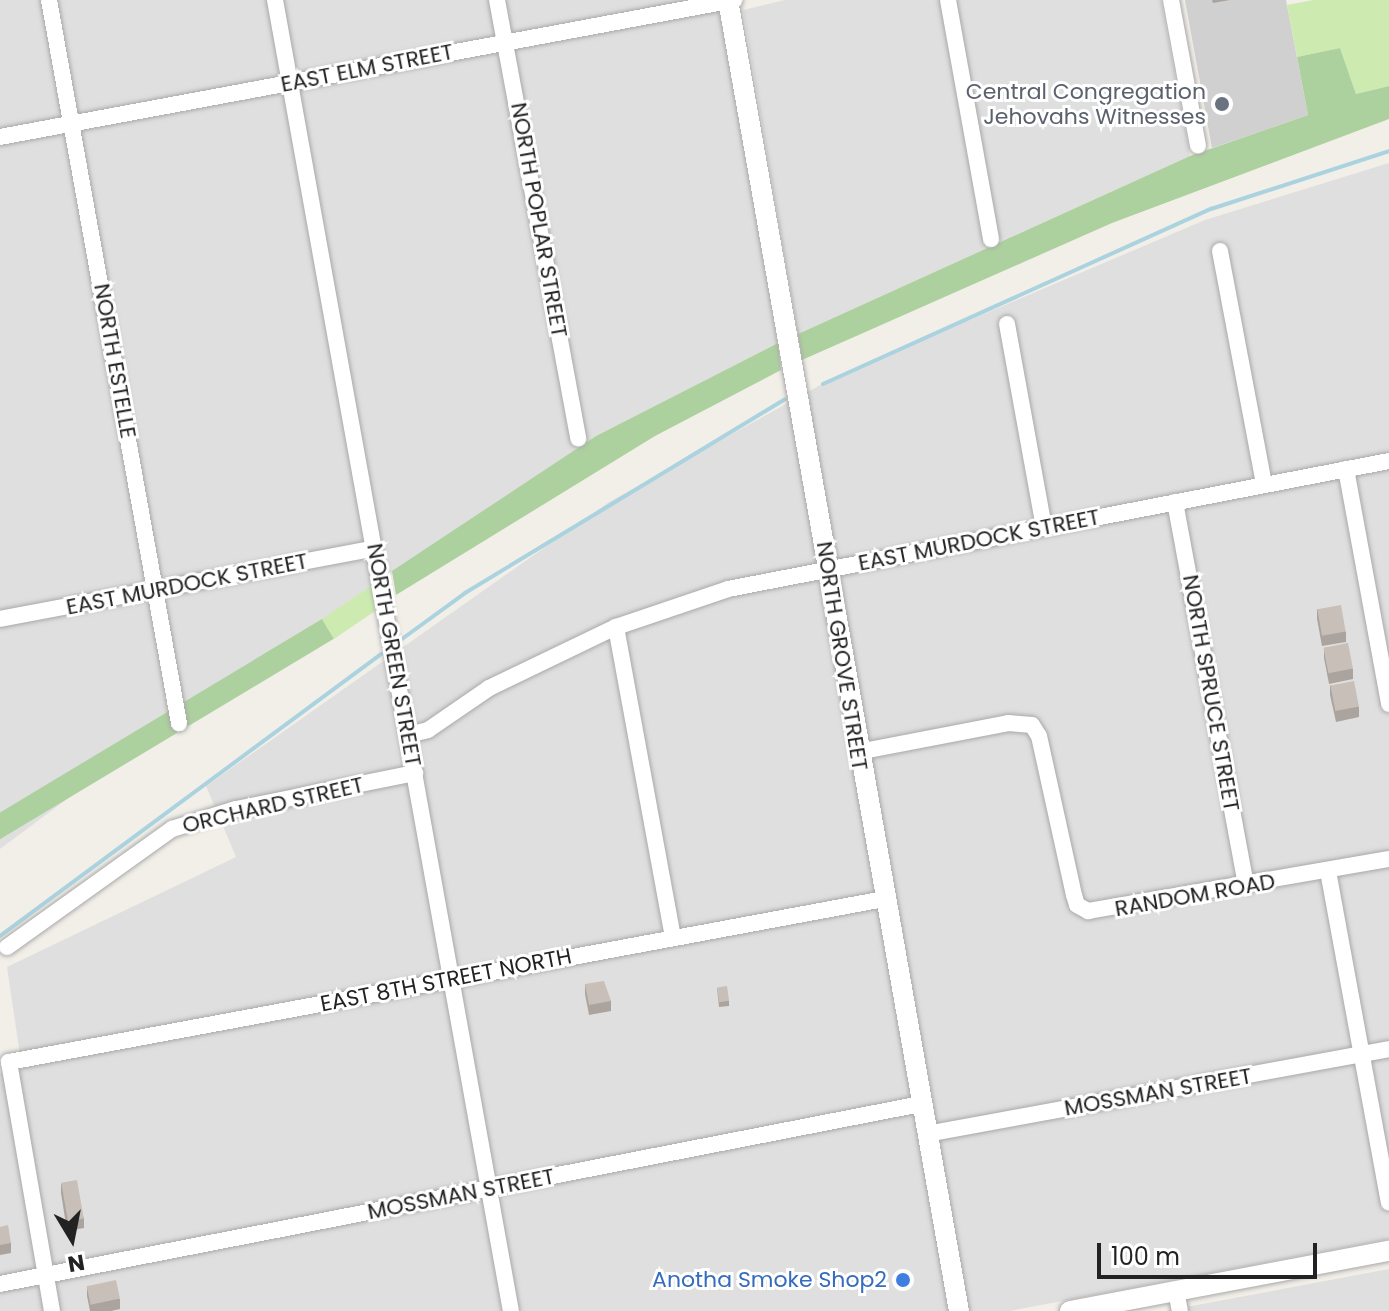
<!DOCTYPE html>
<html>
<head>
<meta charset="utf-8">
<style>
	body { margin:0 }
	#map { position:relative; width:1389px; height:1311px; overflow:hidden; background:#f2efe9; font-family:Poppins,sans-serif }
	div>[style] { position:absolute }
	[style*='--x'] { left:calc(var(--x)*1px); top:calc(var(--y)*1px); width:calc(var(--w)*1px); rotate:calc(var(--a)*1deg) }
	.residential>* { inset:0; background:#e0dfdf }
	.religious>* { inset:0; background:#d0d0d0 }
	.grass>* { inset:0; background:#cdebb0 }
	.forest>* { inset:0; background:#add19e; transform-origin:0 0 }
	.stream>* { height:4px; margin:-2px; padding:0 2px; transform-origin:2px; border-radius:2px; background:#aad3df }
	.roads { filter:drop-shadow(0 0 2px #a9a9a9) drop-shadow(0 0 2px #a9a9a9) }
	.minor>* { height:16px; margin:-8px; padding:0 8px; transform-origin:8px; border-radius:8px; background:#fff }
	.tertiary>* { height:20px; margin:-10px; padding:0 10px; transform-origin:10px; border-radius:10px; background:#fff }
	.wall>* { inset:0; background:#aba49e }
	.building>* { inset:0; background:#c7bfb8; transform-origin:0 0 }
	.dots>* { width:22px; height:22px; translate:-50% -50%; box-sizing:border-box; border:4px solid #fff; border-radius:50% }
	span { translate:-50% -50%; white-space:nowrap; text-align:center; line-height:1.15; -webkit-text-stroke:6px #fff; paint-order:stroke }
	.street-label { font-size:22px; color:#222 }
	.worship-label { font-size:22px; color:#5b616d }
	.right { translate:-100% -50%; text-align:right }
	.shop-label { font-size:22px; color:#366cbe }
	.north { position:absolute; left:32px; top:1199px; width:80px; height:80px; -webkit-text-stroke:6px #fff; paint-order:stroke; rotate:170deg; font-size:22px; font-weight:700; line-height:32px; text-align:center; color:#222 }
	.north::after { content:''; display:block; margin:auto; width:28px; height:36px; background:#222; clip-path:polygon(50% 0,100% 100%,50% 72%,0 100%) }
	.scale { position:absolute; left:1097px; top:1243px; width:220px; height:36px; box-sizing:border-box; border:4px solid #222; border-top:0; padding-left:10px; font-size:24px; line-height:28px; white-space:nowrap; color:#222; -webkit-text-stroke:6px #fff; paint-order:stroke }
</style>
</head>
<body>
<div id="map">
	<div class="residential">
		<div style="clip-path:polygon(0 0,718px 0,778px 343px,596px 436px,137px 747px,0 849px)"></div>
		<div style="clip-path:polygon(785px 0,1161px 0,1190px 156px,798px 334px,743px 10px)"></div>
		<div style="clip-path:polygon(1389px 163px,1389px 1239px,1010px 1311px,0 1311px,0 1073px,22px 1069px,7px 967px,236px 857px,206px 786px,609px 502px,833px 378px,1205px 220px)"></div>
		<div style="clip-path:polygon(1389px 1269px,1389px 1311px,1165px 1311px)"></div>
	</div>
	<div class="religious">
		<div style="clip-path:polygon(1185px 0,1286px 0,1308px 115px,1212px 148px)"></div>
	</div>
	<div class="grass">
		<div style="clip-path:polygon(1313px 0,1389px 0,1389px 86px,1356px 94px,1340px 48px,1297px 57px,1287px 5px)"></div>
		<div style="clip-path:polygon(374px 584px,378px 609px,334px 639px,322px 619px)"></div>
	</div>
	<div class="forest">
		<div style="clip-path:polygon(1340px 48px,1356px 94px,1389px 86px,1389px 119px,1112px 223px,802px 360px,798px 334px,1190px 156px,1308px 115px,1297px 57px)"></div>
		<div style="clip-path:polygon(778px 343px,781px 370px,655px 436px,396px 595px,392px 571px,596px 436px)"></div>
		<div style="left:322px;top:619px;width:23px;height:396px;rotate:59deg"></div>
	</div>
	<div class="stream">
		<div style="--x:823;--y:384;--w:426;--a:-24.3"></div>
		<div style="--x:1211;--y:209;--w:187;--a:-18"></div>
		<div style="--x:402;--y:639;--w:78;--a:-36.1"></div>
		<div style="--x:465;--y:593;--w:374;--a:-31.2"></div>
		<div style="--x:0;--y:936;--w:474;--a:-36.5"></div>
	</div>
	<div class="roads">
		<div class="minor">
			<div style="--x:49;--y:0;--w:735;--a:79.81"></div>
			<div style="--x:275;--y:0;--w:1332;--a:79.8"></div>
			<div style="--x:497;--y:0;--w:446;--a:79.5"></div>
			<div style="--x:948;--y:0;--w:243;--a:79.8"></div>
			<div style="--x:1171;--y:0;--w:148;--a:79.5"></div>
			<div style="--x:0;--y:137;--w:747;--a:-10.57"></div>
			<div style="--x:1220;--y:251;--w:237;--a:79.3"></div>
			<div style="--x:1007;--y:324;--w:207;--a:79.7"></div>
			<div style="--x:1346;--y:469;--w:239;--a:79.6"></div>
			<div style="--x:1175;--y:502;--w:390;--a:79.5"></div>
			<div style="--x:0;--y:619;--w:381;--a:-10.7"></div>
			<div style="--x:616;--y:627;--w:316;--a:79.6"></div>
			<div style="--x:408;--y:735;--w:21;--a:-14"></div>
			<div style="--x:428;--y:730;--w:74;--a:-34.5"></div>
			<div style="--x:489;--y:688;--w:141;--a:-25.7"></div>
			<div style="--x:616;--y:627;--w:118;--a:-18.7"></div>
			<div style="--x:728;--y:589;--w:673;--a:-10.96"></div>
			<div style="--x:858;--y:752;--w:153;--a:-10.9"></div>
			<div style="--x:1008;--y:723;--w:24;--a:5"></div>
			<div style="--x:1032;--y:725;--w:13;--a:58"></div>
			<div style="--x:1039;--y:736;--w:163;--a:77.6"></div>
			<div style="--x:1074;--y:895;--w:10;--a:73"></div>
			<div style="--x:1077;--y:905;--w:13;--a:29"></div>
			<div style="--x:1088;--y:911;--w:305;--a:-9.8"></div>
			<div style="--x:1328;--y:871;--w:337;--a:79.6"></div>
			<div style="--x:7;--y:947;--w:203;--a:-35.6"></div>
			<div style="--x:172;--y:829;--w:67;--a:-17.4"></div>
			<div style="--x:236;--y:809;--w:183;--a:-11.4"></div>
			<div style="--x:927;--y:1134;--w:470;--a:-10.4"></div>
			<div style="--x:0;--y:1284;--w:938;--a:-11.06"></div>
			<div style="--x:1176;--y:1291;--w:20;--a:79"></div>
			<div style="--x:52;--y:1311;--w:253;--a:-99.8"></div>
			<div style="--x:9;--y:1062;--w:890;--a:-10.55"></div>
		</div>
		<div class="tertiary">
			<div style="--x:728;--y:0;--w:1331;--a:80.01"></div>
			<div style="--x:1070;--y:1311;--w:325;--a:-10.7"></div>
		</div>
	</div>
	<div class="wall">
		<div style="clip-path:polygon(1212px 0,1230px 0,1213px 3px)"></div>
		<div style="clip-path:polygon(1317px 609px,1346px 632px,1346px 642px,1322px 646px,1317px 619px)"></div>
		<div style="clip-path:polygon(1324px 648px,1353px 669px,1353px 679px,1329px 684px,1324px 658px)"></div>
		<div style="clip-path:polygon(1330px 685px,1359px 707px,1359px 717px,1336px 722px,1330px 695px)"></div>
		<div style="clip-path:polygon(585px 984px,611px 1001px,611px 1011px,589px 1015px,585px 994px)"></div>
		<div style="clip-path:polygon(717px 988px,729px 1001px,729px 1006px,719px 1007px)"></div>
		<div style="clip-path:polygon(61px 1183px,84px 1218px,84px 1228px,67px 1231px,61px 1193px)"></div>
		<div style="clip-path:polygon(0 1227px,11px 1243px,11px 1253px,0 1255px)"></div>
		<div style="clip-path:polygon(87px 1286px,120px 1299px,120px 1309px,111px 1311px,90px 1311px,87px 1296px)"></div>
	</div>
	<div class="building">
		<div style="left:1341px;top:605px;width:27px;height:24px;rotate:80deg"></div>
		<div style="left:1348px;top:643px;width:26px;height:25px;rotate:79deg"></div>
		<div style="left:1354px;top:681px;width:26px;height:24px;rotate:79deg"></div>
		<div style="clip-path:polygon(604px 981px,611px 1001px,589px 1005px,585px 984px)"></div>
		<div style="left:727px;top:986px;width:15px;height:10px;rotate:82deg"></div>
		<div style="left:77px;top:1180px;width:39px;height:16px;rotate:80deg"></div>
		<div style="clip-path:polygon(8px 1225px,11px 1243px,0 1245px,0 1227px)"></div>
		<div style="left:116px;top:1280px;width:19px;height:30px;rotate:78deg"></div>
	</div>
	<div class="dots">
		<div style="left:1222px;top:104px;background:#6b7280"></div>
		<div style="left:903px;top:1280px;background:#3f7fe0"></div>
	</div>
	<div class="street-label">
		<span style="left:367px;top:68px;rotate:-11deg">EAST ELM STREET</span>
		<span style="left:539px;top:220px;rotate:80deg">NORTH POPLAR STREET</span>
		<span style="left:115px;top:361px;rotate:80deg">NORTH ESTELLE</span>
		<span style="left:979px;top:540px;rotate:-11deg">EAST MURDOCK STREET</span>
		<span style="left:187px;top:584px;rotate:-11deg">EAST MURDOCK STREET</span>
		<span style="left:394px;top:655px;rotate:80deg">NORTH GREEN STREET</span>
		<span style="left:842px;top:656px;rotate:81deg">NORTH GROVE STREET</span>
		<span style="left:1211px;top:693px;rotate:80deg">NORTH SPRUCE STREET</span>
		<span style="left:273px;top:805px;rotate:-13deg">ORCHARD STREET</span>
		<span style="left:1195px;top:895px;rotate:-10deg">RANDOM ROAD</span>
		<span style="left:446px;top:980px;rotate:-11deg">EAST 8TH STREET NORTH</span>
		<span style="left:1158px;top:1092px;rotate:-10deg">MOSSMAN STREET</span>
		<span style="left:461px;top:1194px;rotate:-11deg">MOSSMAN STREET</span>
	</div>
	<div class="worship-label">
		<span class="right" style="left:1206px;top:104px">Central Congregation<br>Jehovahs Witnesses</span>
	</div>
	<div class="shop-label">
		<span class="right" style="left:887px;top:1280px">Anotha Smoke Shop2</span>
	</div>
	<div class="north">N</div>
	<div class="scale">100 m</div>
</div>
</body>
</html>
